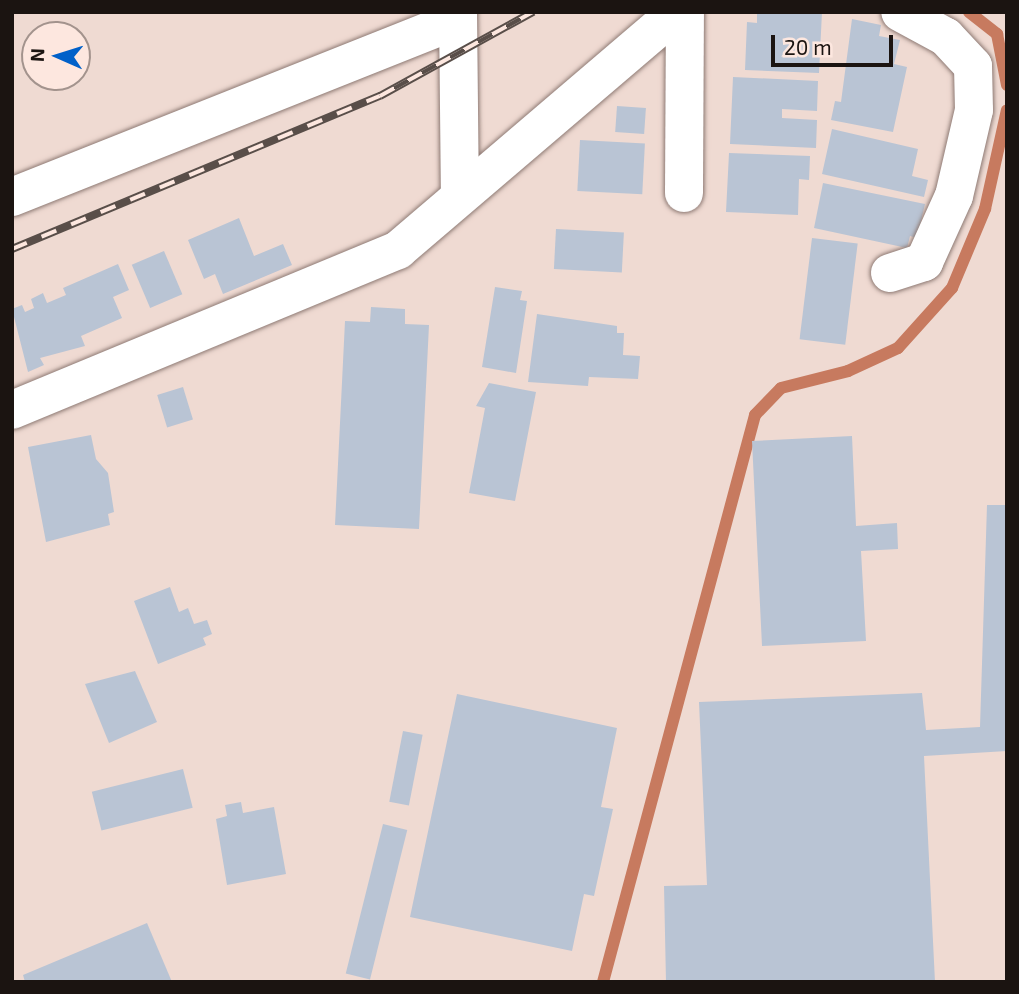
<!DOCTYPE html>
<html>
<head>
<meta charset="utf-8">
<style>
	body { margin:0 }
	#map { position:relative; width:1019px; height:994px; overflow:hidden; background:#efdad2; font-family:"Exo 2",sans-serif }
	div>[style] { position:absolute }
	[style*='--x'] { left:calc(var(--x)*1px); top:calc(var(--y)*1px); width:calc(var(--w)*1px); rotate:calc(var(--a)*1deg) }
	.stream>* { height:12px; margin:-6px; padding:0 6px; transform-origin:6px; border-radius:6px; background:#c77a5f }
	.building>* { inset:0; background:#b9c4d4; transform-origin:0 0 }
	.roads { filter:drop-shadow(0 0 2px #8e7a74) drop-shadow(0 0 2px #8e7a74) }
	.minor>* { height:38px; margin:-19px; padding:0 19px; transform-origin:19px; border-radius:19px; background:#fff }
	.rail>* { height:8px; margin-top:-4px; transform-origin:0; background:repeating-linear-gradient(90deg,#fde7df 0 16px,#594e49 0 32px); box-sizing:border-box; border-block:2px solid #594e49 }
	span { translate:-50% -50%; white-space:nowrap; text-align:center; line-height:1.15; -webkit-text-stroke:7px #fde7df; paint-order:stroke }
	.frame { position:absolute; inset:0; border:14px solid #1b1411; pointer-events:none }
	.north { position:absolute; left:21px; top:21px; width:70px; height:70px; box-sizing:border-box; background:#fde7df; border:2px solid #a3938d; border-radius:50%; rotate:273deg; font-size:19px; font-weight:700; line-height:28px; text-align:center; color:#1b1411 }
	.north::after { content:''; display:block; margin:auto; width:24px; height:32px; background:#0060c9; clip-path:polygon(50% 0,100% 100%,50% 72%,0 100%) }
	.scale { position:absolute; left:771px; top:35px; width:122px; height:32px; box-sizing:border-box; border:4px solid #1b1411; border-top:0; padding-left:9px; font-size:21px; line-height:24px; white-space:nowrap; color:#1b1411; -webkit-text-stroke:5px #fde7df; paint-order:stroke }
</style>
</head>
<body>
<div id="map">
	<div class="stream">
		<div style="--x:969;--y:12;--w:36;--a:38"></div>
		<div style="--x:997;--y:34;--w:52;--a:78.9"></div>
		<div style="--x:603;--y:982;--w:587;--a:-74.99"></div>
		<div style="--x:755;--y:415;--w:37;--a:-46"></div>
		<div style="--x:781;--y:388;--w:69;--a:-14.2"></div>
		<div style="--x:848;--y:371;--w:55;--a:-24.7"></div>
		<div style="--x:898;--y:348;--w:81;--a:-48"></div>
		<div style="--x:952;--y:288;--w:86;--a:-67.3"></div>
		<div style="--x:985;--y:209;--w:101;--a:-77.5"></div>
	</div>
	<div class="building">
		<div style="clip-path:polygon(757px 12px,822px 12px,819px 73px,745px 70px,747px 22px,757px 23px)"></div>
		<div style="clip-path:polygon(852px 19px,881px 25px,879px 36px,900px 40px,894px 64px,907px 67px,893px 132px,831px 120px,835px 101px,841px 102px)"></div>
		<div style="clip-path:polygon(733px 77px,818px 81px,817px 111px,782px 109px,782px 118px,817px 120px,816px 148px,730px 144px)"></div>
		<div style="left:617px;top:106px;width:29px;height:26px;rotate:4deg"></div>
		<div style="clip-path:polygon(832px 129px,918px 149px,912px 176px,928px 180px,924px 197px,822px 174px)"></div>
		<div style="left:580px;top:140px;width:65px;height:51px;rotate:3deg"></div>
		<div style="clip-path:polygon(729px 153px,810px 156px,809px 180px,799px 179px,798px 215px,726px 212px)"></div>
		<div style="clip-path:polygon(823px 183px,925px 204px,917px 238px,910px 236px,907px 248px,814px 228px)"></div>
		<div style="clip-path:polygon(239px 218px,254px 256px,283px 244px,292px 265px,223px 294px,215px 274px,204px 279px,188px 240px)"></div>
		<div style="left:556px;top:229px;width:68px;height:40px;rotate:3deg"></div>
		<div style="left:812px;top:238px;width:46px;height:102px;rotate:7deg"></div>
		<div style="left:164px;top:251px;width:47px;height:35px;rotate:67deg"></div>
		<div style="clip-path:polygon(118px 264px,129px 290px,113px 297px,122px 318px,81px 336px,85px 346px,40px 358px,44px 365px,28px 372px,12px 309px,22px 305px,25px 312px,34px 308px,31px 299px,43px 293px,47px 303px,66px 295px,63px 288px)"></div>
		<div style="clip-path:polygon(495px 287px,522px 291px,520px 300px,527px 301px,516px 373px,482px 367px)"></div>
		<div style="clip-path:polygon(371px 307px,405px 309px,405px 324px,429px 325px,419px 529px,335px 525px,345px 321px,370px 322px)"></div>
		<div style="clip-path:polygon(537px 314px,617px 326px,617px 333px,624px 333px,623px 355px,640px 356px,638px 379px,589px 377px,588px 386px,528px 382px)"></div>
		<div style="clip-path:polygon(489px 383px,536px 392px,515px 501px,469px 493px,485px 408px,476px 406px)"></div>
		<div style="left:183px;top:387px;width:34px;height:27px;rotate:73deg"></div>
		<div style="clip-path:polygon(91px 435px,96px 459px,108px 473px,114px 512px,108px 514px,110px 525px,46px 542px,28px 447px)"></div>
		<div style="clip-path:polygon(852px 436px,856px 526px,897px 523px,898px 549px,861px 551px,866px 641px,762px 646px,752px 441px)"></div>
		<div style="clip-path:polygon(987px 505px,1007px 505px,1007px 751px,924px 756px,935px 982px,666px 982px,664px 886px,707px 885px,699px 702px,922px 693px,926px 730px,980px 727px)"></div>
		<div style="clip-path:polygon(170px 587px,179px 612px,188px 608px,194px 624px,207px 620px,212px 634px,203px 638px,206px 645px,158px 664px,134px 601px)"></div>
		<div style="clip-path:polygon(135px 671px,157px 722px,109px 743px,85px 684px)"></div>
		<div style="clip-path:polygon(457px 694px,617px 728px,601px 807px,613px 809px,594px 896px,584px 894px,572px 951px,410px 917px)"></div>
		<div style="left:403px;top:731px;width:20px;height:72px;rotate:11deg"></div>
		<div style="left:183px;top:769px;width:40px;height:94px;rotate:76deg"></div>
		<div style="clip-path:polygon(241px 802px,243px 813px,274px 807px,286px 874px,227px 885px,216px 819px,227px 816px,225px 805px)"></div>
		<div style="left:383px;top:824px;width:25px;height:154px;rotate:14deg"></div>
		<div style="clip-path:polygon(147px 923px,172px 982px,25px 982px,23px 975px)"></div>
	</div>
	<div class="roads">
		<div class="minor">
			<div style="--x:458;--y:12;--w:180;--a:89.4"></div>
			<div style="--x:684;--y:193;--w:181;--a:-89.7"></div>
			<div style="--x:12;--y:197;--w:479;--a:-21.7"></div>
			<div style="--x:890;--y:273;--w:36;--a:-18"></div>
			<div style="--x:924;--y:262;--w:72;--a:-65.6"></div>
			<div style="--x:954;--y:196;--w:88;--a:-76.9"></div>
			<div style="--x:974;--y:110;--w:44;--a:-91.3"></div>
			<div style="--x:973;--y:66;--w:40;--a:-133"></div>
			<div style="--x:946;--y:37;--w:52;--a:-151.5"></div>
			<div style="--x:12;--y:410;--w:418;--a:-22.5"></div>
			<div style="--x:398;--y:250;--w:367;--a:-40.5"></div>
		</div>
	</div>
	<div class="rail">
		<div style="--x:12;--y:249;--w:399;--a:-22.6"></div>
		<div style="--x:380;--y:96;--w:175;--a:-28.8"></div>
	</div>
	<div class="frame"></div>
	<div class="north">N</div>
	<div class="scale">20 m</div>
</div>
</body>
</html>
